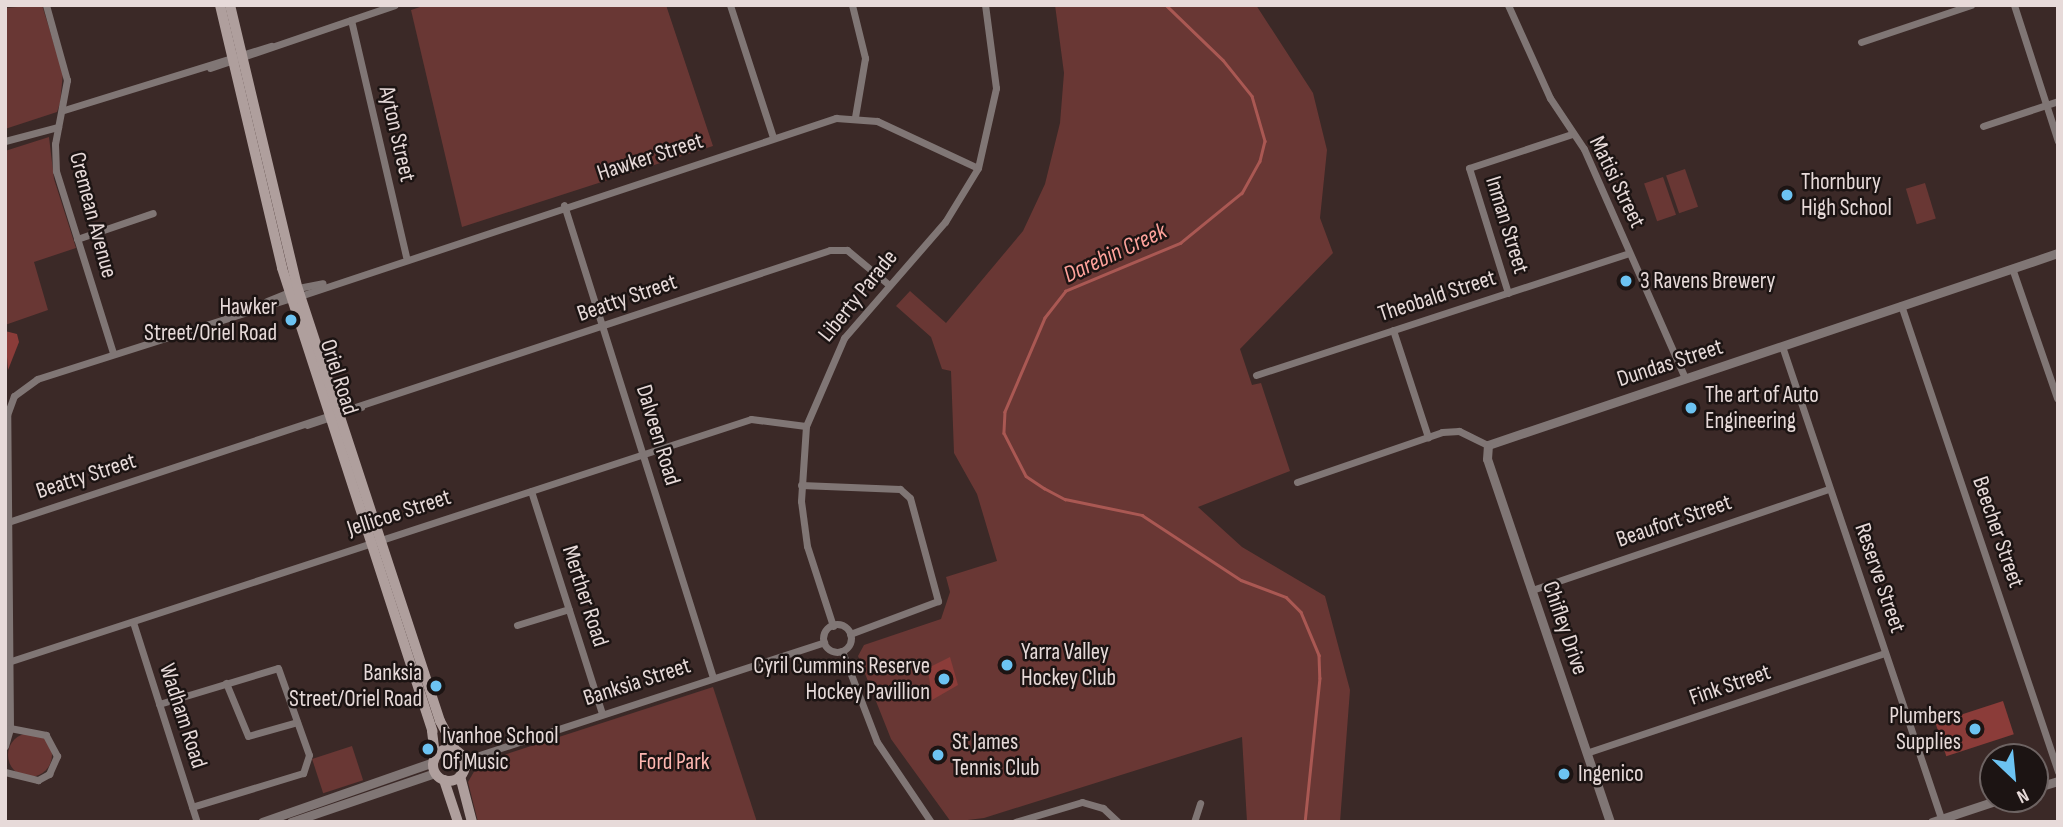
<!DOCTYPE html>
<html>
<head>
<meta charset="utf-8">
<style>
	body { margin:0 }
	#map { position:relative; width:2063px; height:827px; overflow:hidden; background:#3b2927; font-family:"Sofia Sans Condensed",sans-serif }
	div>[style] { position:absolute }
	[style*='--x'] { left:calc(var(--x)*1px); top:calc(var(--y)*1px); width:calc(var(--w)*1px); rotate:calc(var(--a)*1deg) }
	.green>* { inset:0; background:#693734; transform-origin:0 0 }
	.round { border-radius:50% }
	.stream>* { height:2.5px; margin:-1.25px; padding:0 1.25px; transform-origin:1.25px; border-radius:1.25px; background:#aa5853 }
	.building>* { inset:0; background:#8b3c39; transform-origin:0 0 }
	.minor>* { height:7px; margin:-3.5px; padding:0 3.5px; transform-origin:3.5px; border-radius:3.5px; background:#807675 }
	.minor>.ring { margin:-3.5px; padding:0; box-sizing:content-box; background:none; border:7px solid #807675; border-radius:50% }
	.tertiary>* { height:9px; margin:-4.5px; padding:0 4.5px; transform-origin:4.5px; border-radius:4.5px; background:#807675 }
	.secondary>* { height:10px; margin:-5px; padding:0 5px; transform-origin:5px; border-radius:5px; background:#af9f9d }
	.secondary>.ring { margin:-5px; padding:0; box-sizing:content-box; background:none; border:10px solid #af9f9d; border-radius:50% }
	.dots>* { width:19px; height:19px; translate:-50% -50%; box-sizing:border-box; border:4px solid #1c1413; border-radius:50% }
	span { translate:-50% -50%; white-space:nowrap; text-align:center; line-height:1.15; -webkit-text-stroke:5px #1c1413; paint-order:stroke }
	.street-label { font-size:23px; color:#e7dad9 }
	.poi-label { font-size:23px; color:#e7dad9 }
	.left { translate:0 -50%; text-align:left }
	.right { translate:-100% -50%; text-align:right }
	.park-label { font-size:23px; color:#feb7b1 }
	.water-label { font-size:24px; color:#fea29b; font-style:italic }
	.frame { position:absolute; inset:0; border:7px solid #e7dad9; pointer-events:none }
	.north { position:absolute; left:1979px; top:743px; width:70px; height:70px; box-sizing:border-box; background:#1c1413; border:2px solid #6d6362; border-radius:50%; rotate:154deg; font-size:19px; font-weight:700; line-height:28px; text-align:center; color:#e7dad9 }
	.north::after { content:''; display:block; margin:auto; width:24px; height:32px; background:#6cc3f2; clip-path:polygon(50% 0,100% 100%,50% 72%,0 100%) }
</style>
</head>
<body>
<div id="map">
	<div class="green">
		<div style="clip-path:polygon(42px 5px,63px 73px,60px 103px,57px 112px,5px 129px,5px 8px)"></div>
		<div style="clip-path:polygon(426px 5px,666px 5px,713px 146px,462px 227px,411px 10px)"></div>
		<div style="clip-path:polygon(1055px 5px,1256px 5px,1313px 93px,1327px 150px,1320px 218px,1333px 253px,1240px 349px,1252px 385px,1261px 383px,1290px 471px,1198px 507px,1242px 547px,1325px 596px,1350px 690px,1340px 822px,1247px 822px,1242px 737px,984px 818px,951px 822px,891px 739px,858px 656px,864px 645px,941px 619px,950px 592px,946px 577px,997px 561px,977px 494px,954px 453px,951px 371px,942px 369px,931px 337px,896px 306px,910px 291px,946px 323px,1023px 231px,1045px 184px,1060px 123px,1064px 73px)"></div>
		<div style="clip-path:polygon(49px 137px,54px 179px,76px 248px,34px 262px,48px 310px,5px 325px,5px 151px)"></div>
		<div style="left:1685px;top:169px;width:40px;height:20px;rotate:71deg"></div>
		<div style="left:1663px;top:177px;width:40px;height:20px;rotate:71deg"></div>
		<div style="left:1925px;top:183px;width:37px;height:20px;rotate:73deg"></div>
		<div style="clip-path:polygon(713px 687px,757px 822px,478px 822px,468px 782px,479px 763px)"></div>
		<div class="round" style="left:8px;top:733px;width:44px;height:44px"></div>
		<div style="left:352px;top:746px;width:36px;height:42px;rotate:72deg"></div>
	</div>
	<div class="stream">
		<div style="--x:1166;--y:5;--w:79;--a:44"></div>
		<div style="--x:1223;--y:60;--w:46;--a:51.1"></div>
		<div style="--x:1252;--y:96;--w:47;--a:73.9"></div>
		<div style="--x:1265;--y:141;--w:21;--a:104"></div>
		<div style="--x:1260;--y:161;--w:37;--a:119"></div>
		<div style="--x:1242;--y:193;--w:79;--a:140.7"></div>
		<div style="--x:1181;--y:243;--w:125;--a:157.3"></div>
		<div style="--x:1066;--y:291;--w:34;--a:128"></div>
		<div style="--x:1045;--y:318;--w:102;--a:113.1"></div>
		<div style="--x:1005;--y:412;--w:21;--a:93"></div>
		<div style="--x:1004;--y:433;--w:48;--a:62.9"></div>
		<div style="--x:1026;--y:476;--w:22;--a:34"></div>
		<div style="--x:1044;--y:488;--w:24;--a:28"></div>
		<div style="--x:1065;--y:499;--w:79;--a:11.7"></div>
		<div style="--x:1142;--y:515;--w:118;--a:33.3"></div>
		<div style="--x:1241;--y:580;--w:48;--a:20.7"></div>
		<div style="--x:1286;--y:597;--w:21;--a:45"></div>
		<div style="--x:1301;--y:612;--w:47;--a:67.3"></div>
		<div style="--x:1319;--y:655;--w:23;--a:88"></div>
		<div style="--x:1320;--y:678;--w:145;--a:95.9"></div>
	</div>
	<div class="building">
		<div style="clip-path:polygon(5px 331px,17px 334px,19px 342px,8px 370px)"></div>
		<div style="clip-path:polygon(950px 657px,958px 685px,932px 700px,928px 668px)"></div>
		<div style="left:2003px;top:701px;width:35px;height:71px;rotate:72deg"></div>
	</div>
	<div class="minor">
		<div style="--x:46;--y:5;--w:78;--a:74.4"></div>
		<div style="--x:67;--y:80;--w:65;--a:100.6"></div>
		<div style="--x:55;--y:144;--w:27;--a:88"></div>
		<div style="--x:56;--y:171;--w:191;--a:72.6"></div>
		<div style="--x:730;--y:5;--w:139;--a:72"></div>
		<div style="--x:852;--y:5;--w:55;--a:76.2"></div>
		<div style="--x:865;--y:58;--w:60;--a:99.6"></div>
		<div style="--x:1508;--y:5;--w:102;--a:65.7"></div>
		<div style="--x:1550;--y:98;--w:61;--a:56.3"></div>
		<div style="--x:1584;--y:149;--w:250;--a:66.2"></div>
		<div style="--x:2014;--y:5;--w:143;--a:72.1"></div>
		<div style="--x:351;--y:20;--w:243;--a:76.9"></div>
		<div style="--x:1861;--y:42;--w:116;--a:-18.6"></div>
		<div style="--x:210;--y:68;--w:195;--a:-18.8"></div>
		<div style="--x:64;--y:110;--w:217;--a:-17.2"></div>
		<div style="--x:1983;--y:126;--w:79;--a:-18.4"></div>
		<div style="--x:5;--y:141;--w:55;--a:-14.8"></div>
		<div style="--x:564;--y:205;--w:495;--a:72.5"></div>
		<div style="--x:77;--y:239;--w:80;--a:-18.9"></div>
		<div style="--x:2012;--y:268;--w:138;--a:70.9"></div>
		<div style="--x:298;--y:288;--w:25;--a:-11"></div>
		<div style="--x:1508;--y:293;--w:131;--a:-107.3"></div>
		<div style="--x:1469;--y:168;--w:108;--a:-18.3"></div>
		<div style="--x:300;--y:296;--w:565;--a:-18.37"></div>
		<div style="--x:836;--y:118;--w:41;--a:4.2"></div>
		<div style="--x:877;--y:121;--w:111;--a:25"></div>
		<div style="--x:267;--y:301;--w:24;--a:-22"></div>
		<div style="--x:1901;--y:305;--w:493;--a:71.4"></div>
		<div style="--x:1393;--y:330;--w:113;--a:71.9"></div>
		<div style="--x:1782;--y:346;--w:501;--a:71.38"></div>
		<div style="--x:1256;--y:375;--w:392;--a:-18.1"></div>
		<div style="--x:307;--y:425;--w:57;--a:-18.4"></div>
		<div style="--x:1297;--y:482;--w:153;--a:-19"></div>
		<div style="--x:1442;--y:432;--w:17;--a:-3"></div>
		<div style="--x:1459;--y:431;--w:32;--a:26"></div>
		<div style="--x:801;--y:485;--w:99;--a:2.3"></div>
		<div style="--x:900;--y:489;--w:13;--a:42"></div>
		<div style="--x:910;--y:498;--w:107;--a:74.8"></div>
		<div style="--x:938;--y:601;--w:94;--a:159.4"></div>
		<div style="--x:531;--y:491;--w:233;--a:72.3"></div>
		<div style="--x:5;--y:523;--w:869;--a:-18.31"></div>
		<div style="--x:830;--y:250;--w:17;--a:0"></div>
		<div style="--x:847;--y:250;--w:53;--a:39.7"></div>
		<div style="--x:1532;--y:590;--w:314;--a:-18.8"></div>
		<div style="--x:133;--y:622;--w:210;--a:72.3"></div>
		<div class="ring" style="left:823px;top:624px;width:21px;height:21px"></div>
		<div style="--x:517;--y:625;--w:54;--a:-17.1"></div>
		<div style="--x:833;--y:626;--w:84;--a:-108"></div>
		<div style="--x:807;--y:546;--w:45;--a:-97.6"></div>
		<div style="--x:801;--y:501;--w:75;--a:-86.2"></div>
		<div style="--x:806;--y:426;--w:96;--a:-66.6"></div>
		<div style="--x:844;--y:338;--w:154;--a:-49"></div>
		<div style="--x:945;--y:222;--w:63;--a:-58.6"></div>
		<div style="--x:978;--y:168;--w:82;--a:-77.3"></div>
		<div style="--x:996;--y:88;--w:84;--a:-97.5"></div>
		<div style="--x:842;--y:651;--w:97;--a:69"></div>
		<div style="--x:877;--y:742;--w:97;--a:56"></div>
		<div style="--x:5;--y:663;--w:785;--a:-18.11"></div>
		<div style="--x:751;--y:419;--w:55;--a:7.3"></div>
		<div style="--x:226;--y:683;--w:57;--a:67.5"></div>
		<div style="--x:248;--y:736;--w:51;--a:-15.9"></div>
		<div style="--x:159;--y:704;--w:124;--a:-16.8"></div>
		<div style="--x:278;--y:668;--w:92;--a:70.4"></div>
		<div style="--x:309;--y:755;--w:19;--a:108"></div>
		<div style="--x:303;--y:773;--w:116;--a:163"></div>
		<div style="--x:5;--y:746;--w:19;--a:-74"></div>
		<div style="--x:10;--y:728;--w:313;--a:-90.5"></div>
		<div style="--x:7;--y:415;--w:20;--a:-70"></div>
		<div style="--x:14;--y:396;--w:29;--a:-36"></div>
		<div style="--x:37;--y:379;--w:267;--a:-17.7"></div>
		<div style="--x:1586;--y:753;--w:315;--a:-18.5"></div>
		<div style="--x:464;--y:760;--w:379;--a:-18.1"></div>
		<div style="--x:5;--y:772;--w:34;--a:14"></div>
		<div style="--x:38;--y:780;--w:13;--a:-29"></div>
		<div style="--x:49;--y:774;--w:20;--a:-66"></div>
		<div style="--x:57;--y:756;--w:24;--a:-118"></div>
		<div style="--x:46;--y:735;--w:37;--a:-169"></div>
		<div style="--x:1015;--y:822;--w:70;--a:-16.6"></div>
		<div style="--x:1082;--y:802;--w:22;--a:16"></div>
		<div style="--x:1103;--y:808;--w:21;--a:43"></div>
		<div style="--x:1194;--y:822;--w:20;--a:-72"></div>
	</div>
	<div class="tertiary">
		<div style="--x:2035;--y:788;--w:24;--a:-17"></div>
		<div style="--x:262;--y:822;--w:181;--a:-19.3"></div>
		<div style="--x:291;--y:822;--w:152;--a:-18.8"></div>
		<div style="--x:1610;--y:822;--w:383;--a:-108.7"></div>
		<div style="--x:1487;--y:459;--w:14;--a:-86"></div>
		<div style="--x:1488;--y:445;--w:601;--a:-18.62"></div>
		<div style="--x:1932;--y:822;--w:73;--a:-18.4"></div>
	</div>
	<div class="secondary">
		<div style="--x:220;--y:5;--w:270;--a:76.7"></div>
		<div style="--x:282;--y:268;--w:487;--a:72"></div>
		<div style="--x:432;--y:731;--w:25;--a:83"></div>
		<div style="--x:230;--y:5;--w:286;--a:76.6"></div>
		<div style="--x:296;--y:283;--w:461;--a:71.8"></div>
		<div style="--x:440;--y:721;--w:34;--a:62"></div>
		<div class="ring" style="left:433px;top:749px;width:22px;height:22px"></div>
		<div style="--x:460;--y:776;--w:48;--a:75.4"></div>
		<div style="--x:444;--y:780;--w:44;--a:71.6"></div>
	</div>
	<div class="dots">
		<div style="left:1787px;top:195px;background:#6cc3f2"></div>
		<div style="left:1626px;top:281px;background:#6cc3f2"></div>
		<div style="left:291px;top:320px;background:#6cc3f2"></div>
		<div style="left:1691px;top:408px;background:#6cc3f2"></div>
		<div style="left:1007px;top:665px;background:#6cc3f2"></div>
		<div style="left:944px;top:679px;background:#6cc3f2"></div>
		<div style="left:436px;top:686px;background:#6cc3f2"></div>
		<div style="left:1975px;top:729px;background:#6cc3f2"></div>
		<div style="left:428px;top:749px;background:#6cc3f2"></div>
		<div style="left:938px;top:755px;background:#6cc3f2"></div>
		<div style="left:1564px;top:774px;background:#6cc3f2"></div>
	</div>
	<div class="street-label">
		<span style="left:397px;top:134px;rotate:77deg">Ayton Street</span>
		<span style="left:650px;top:157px;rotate:-18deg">Hawker Street</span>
		<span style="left:1617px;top:182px;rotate:64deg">Matisi Street</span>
		<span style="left:93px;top:215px;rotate:75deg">Cremean Avenue</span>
		<span style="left:1507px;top:225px;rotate:73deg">Inman Street</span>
		<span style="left:858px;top:296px;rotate:-51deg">Liberty Parade</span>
		<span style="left:1437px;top:296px;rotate:-18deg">Theobald Street</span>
		<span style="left:627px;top:298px;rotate:-19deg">Beatty Street</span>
		<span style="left:1670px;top:363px;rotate:-18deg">Dundas Street</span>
		<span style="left:339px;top:377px;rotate:72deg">Oriel Road</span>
		<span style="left:658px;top:435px;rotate:73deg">Dalveen Road</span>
		<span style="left:86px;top:476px;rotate:-18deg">Beatty Street</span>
		<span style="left:399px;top:513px;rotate:-18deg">Jellicoe Street</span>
		<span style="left:1674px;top:521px;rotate:-19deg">Beaufort Street</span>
		<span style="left:1998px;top:532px;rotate:71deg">Beecher Street</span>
		<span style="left:1880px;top:578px;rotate:71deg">Reserve Street</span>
		<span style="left:585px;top:596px;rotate:72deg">Merther Road</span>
		<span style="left:1565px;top:628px;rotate:71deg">Chifley Drive</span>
		<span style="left:637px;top:682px;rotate:-18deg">Banksia Street</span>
		<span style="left:1730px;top:685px;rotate:-19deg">Fink Street</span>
		<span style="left:183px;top:716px;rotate:72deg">Wadham Road</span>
	</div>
	<div class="poi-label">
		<span class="left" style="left:1801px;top:195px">Thornbury<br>High School</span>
		<span class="left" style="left:1640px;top:281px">3 Ravens Brewery</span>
		<span class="right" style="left:277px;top:320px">Hawker<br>Street/Oriel Road</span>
		<span class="left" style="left:1705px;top:408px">The art of Auto<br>Engineering</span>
		<span class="left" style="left:1021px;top:665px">Yarra Valley<br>Hockey Club</span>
		<span class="right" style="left:930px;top:679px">Cyril Cummins Reserve<br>Hockey Pavillion</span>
		<span class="right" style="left:422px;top:686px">Banksia<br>Street/Oriel Road</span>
		<span class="right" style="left:1961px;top:729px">Plumbers<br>Supplies</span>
		<span class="left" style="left:442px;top:749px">Ivanhoe School<br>Of Music</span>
		<span class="left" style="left:952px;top:755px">St James<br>Tennis Club</span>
		<span class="left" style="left:1578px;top:774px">Ingenico</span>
	</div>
	<div class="park-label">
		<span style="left:674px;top:762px">Ford Park</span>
	</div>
	<div class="water-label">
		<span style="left:1115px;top:253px;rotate:-25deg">Darebin Creek</span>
	</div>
	<div class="frame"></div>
	<div class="north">N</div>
</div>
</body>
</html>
